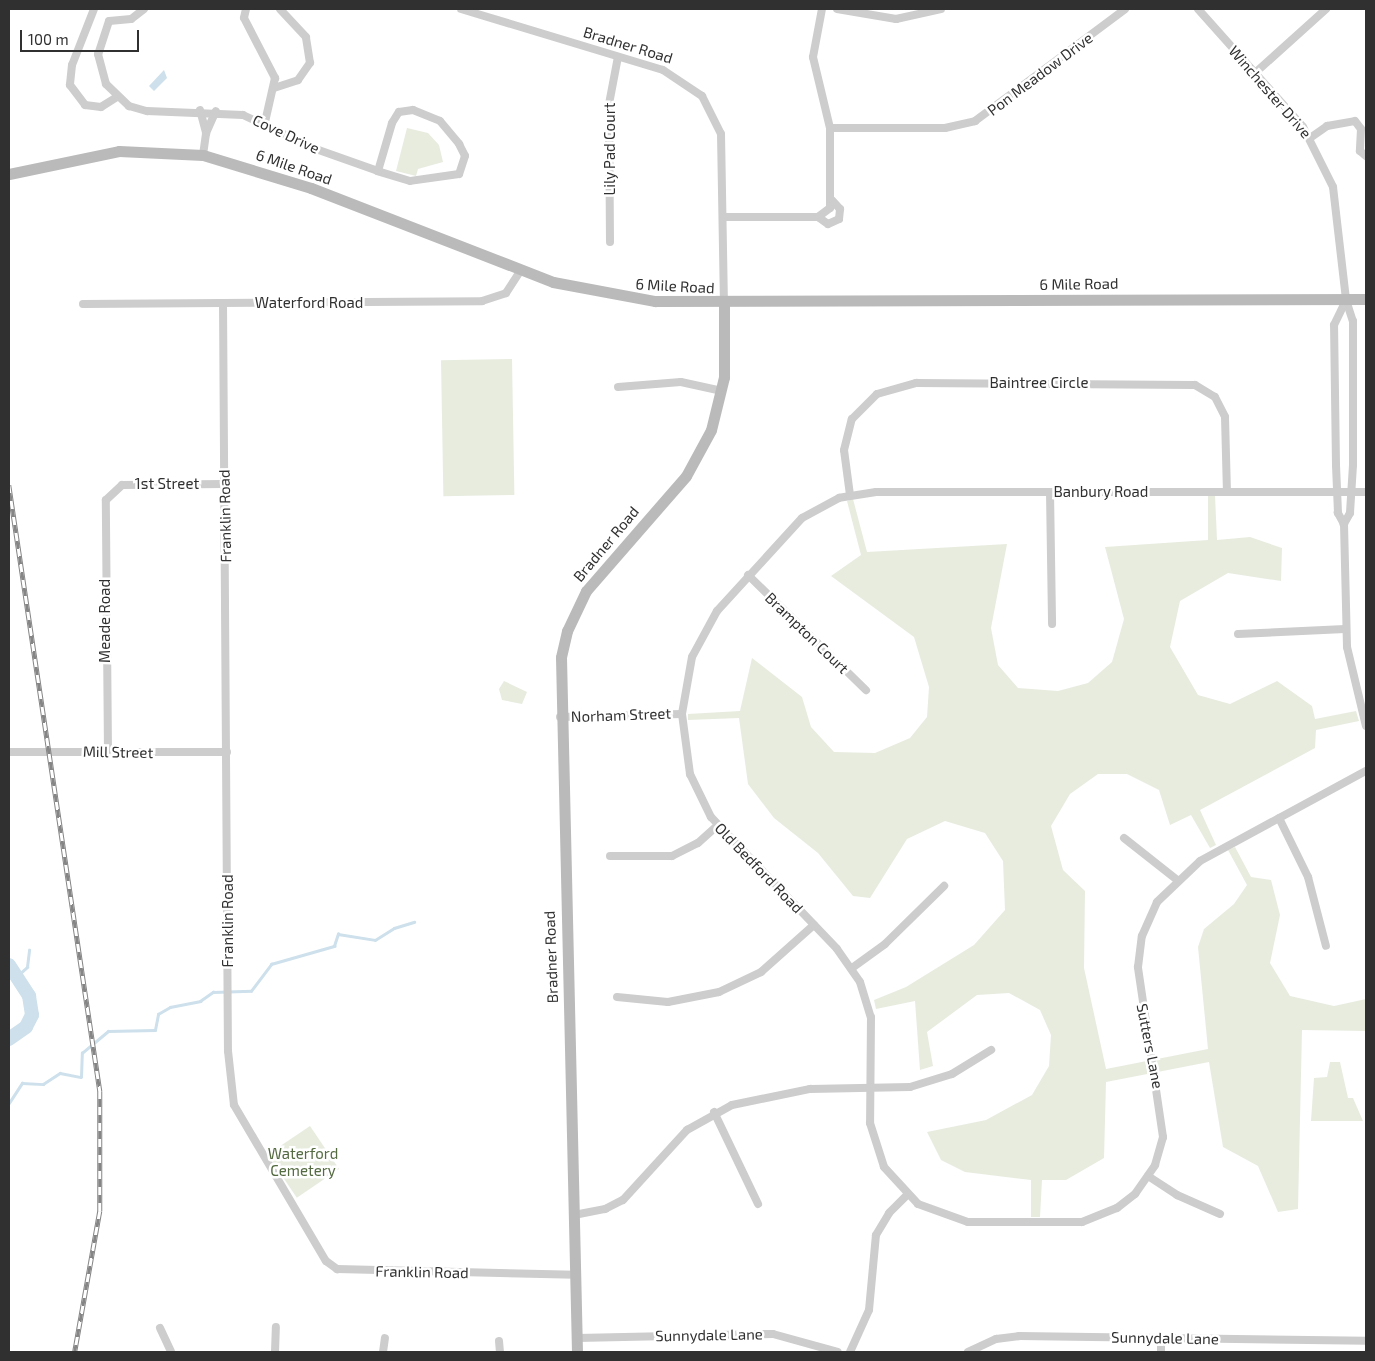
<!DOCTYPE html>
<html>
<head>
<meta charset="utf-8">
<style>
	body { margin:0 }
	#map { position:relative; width:1375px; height:1361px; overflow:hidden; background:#fff; font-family:"Exo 2",sans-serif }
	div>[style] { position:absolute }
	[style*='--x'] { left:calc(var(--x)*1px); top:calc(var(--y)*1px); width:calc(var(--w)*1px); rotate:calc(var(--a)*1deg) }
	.green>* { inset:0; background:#e7ecdf; transform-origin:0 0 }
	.water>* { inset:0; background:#cde0eb }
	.stream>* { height:2.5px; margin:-1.25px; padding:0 1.25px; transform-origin:1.25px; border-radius:1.25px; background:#cde0eb }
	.river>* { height:14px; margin:-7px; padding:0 7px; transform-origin:7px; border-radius:7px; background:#cde0eb }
	.street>* { height:8px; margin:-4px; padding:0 4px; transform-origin:4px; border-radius:4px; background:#cdcdcd }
	.secondary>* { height:11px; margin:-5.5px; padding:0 5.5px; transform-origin:5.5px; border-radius:5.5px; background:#bababa }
	.rail>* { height:4.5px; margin-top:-2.25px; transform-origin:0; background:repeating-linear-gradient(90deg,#fff 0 8px,#858585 0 16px); box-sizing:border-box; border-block:1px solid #858585 }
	span { translate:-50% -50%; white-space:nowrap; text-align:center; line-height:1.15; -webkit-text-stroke:5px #fff; paint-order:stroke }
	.street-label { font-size:15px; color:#303030 }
	.park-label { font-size:15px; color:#546a40 }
	.frame { position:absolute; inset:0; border:10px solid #303030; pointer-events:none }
	.scale { position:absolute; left:20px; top:30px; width:119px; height:22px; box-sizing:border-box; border:2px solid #303030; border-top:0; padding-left:6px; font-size:15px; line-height:18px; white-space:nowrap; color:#303030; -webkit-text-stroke:4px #fff; paint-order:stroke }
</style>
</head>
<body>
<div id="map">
	<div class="green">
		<div style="clip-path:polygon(407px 128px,428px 133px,439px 145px,443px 162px,418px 169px,416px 176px,396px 171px)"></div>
		<div style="left:512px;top:359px;width:136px;height:71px;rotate:89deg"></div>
		<div style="clip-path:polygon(1215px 495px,1217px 540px,1250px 537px,1282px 548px,1281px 581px,1228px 573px,1180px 601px,1170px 647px,1198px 695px,1230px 704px,1277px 681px,1312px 706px,1315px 719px,1356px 711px,1359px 721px,1316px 730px,1315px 748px,1200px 810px,1216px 845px,1210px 848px,1191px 815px,1170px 825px,1159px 790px,1127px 774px,1098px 774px,1070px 794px,1051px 826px,1063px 870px,1085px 891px,1084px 968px,1106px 1069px,1208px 1049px,1198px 947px,1204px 929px,1234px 904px,1247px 885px,1228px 850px,1235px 847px,1251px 877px,1271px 880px,1280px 915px,1270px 963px,1290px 996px,1334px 1006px,1366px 999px,1366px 1031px,1302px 1030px,1298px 1209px,1278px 1212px,1258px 1166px,1223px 1147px,1209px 1062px,1106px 1082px,1104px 1158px,1066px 1180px,1042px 1180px,1040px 1217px,1031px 1217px,1031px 1180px,965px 1172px,941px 1160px,927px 1132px,986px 1120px,1032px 1095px,1049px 1066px,1051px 1035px,1040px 1010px,1009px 993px,977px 995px,927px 1032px,933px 1066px,920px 1070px,915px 1001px,876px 1009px,874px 1000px,906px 987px,974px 945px,1005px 910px,1003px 861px,985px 833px,945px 821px,907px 839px,870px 898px,853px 896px,818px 853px,774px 818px,748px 784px,739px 718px,688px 720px,688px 714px,740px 711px,752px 658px,802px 697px,811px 727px,834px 752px,875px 753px,910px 738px,927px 717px,929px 687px,914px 637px,831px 576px,861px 555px,847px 501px,853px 499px,867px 552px,1007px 544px,991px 628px,998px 665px,1018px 688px,1058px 691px,1088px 683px,1112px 662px,1124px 619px,1105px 547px,1208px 540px,1208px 496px)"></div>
		<div style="clip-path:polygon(504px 681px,527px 692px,522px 704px,502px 700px,499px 689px)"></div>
		<div style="clip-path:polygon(1330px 1062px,1340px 1062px,1348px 1098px,1353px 1098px,1363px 1121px,1311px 1121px,1314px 1078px,1327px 1077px)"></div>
		<div style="left:310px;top:1126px;width:52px;height:51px;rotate:56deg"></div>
	</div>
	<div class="water">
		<div style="clip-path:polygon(164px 70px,167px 78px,154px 91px,149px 86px)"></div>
	</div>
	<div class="stream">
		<div style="--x:16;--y:977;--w:15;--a:-42"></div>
		<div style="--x:27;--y:967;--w:17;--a:-83"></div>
		<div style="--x:9;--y:1103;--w:24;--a:-57"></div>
		<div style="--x:22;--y:1083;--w:21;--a:3"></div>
		<div style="--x:43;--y:1084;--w:20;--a:-33"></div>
		<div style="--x:60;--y:1073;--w:21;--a:11"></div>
		<div style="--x:81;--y:1077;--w:24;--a:-88"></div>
		<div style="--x:82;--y:1053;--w:34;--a:-40"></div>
		<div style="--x:108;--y:1031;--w:47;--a:-1.2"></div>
		<div style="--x:155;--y:1030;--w:16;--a:-79"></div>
		<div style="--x:158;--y:1014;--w:14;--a:-30"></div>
		<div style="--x:170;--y:1007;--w:31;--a:-11"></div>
		<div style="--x:200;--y:1001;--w:16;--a:-35"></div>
		<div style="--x:213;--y:992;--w:38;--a:-2"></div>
		<div style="--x:251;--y:991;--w:34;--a:-53"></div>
		<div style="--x:271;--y:964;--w:66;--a:-15.9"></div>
		<div style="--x:334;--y:946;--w:13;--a:-72"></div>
		<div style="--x:338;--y:934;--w:37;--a:9"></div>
		<div style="--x:375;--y:940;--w:22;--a:-32"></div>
		<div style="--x:394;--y:928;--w:21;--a:-17"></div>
	</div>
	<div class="river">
		<div style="--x:9;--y:965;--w:37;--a:57"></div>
		<div style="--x:29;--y:996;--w:19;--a:81"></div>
		<div style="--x:32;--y:1015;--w:13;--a:117"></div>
		<div style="--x:26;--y:1027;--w:21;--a:145"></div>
	</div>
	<div class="street">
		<div style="--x:94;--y:9;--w:60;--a:111.4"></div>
		<div style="--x:72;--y:65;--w:20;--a:96"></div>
		<div style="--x:70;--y:85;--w:25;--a:53"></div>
		<div style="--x:85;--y:105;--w:16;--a:7"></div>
		<div style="--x:101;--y:107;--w:19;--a:-32"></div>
		<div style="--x:144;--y:9;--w:16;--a:142"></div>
		<div style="--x:131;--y:19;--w:22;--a:175"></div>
		<div style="--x:109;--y:21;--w:35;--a:108"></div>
		<div style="--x:98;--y:54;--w:31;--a:75"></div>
		<div style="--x:106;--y:84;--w:32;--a:44"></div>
		<div style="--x:129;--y:106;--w:19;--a:16"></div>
		<div style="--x:147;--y:111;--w:96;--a:2.4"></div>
		<div style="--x:243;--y:115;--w:77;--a:25.2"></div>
		<div style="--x:313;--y:148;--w:69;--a:19.5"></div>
		<div style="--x:246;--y:9;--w:9;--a:103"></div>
		<div style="--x:244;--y:18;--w:68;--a:62.7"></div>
		<div style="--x:275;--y:78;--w:45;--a:102.8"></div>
		<div style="--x:461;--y:9;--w:211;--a:16.8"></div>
		<div style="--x:663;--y:70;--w:47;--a:33.7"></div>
		<div style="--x:702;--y:96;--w:42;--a:63.4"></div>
		<div style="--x:721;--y:134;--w:169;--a:89"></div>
		<div style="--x:837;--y:9;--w:60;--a:9.6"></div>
		<div style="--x:896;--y:19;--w:46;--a:-12.5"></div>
		<div style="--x:1198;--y:9;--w:158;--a:48.3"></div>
		<div style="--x:1303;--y:127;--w:67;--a:63.4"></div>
		<div style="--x:1333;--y:187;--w:114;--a:83.4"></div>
		<div style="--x:1346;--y:300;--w:22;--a:72"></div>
		<div style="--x:1353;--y:321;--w:144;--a:90"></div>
		<div style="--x:1353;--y:465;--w:48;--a:93.6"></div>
		<div style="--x:1350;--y:513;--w:13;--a:119"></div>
		<div style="--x:1344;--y:524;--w:13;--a:-119"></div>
		<div style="--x:1338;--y:513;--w:48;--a:-92.4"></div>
		<div style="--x:1336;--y:465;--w:140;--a:-90.8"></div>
		<div style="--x:1334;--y:325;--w:28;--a:-64"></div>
		<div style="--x:1255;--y:73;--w:96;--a:-42"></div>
		<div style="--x:274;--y:88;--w:25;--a:-18"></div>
		<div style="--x:298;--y:80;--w:21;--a:-55"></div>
		<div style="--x:310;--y:63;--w:26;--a:-99"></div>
		<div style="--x:306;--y:37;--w:38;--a:-133"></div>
		<div style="--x:200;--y:110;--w:24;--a:75"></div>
		<div style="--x:206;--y:133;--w:24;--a:-66"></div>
		<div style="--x:413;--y:110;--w:29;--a:22"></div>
		<div style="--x:440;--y:121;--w:30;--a:50"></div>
		<div style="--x:459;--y:144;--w:13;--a:63"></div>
		<div style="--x:465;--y:156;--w:19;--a:108"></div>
		<div style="--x:459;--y:174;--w:49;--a:171.9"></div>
		<div style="--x:410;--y:181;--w:34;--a:-163"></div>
		<div style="--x:378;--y:171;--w:50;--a:-73.7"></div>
		<div style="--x:392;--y:123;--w:13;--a:-58"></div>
		<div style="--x:399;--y:112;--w:14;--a:-8"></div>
		<div style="--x:830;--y:128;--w:115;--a:0"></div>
		<div style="--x:945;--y:128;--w:31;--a:-13"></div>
		<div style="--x:975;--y:121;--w:187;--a:-36.7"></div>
		<div style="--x:1310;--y:138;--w:21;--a:-35"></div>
		<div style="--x:1327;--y:126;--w:28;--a:-10"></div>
		<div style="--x:1355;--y:121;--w:10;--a:53"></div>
		<div style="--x:1361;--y:129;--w:22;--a:93"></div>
		<div style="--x:1360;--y:151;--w:8;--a:40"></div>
		<div style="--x:203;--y:155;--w:22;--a:-82"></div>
		<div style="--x:723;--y:217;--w:95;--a:0"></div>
		<div style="--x:818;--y:217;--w:15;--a:-37"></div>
		<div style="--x:830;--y:208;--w:80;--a:-90"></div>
		<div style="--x:830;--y:128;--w:73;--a:-103.5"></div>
		<div style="--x:813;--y:57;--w:49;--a:-79.4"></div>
		<div style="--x:818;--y:217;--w:12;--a:35"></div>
		<div style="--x:828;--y:224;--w:12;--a:-24"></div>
		<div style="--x:839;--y:219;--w:10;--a:-84"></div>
		<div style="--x:840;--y:209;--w:12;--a:-132"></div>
		<div style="--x:610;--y:242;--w:138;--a:-90.4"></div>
		<div style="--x:609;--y:104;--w:48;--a:-79.2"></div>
		<div style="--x:223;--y:303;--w:748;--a:89.62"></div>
		<div style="--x:228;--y:1051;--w:54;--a:83.7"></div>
		<div style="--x:234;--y:1105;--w:181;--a:59.5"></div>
		<div style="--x:326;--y:1261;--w:14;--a:36"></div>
		<div style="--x:337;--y:1269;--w:238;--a:1.4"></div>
		<div style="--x:83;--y:304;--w:399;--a:-0.4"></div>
		<div style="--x:482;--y:301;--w:25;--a:-18"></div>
		<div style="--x:506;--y:293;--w:27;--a:-57"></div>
		<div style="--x:618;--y:387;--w:63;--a:-4.5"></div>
		<div style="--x:681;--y:382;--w:42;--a:12.4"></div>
		<div style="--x:1050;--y:492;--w:132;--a:89.1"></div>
		<div style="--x:1366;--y:492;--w:490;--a:180"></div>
		<div style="--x:876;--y:492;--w:37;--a:171"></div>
		<div style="--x:839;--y:498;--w:42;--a:151.6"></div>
		<div style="--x:802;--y:518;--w:126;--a:132.4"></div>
		<div style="--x:717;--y:611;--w:52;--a:118.5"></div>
		<div style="--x:692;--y:657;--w:58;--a:100"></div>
		<div style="--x:682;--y:714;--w:61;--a:82.4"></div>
		<div style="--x:690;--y:774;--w:48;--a:64"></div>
		<div style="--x:711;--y:817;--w:182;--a:46.3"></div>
		<div style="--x:837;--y:949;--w:40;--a:55.1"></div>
		<div style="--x:860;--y:982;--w:37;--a:73"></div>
		<div style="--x:871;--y:1017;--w:106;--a:90.5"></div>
		<div style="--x:870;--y:1123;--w:46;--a:72.3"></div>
		<div style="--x:884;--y:1167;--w:50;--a:47.4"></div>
		<div style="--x:918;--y:1204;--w:53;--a:19.8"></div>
		<div style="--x:968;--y:1222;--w:114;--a:0"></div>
		<div style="--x:1082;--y:1222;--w:38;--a:-22"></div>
		<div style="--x:1117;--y:1208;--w:23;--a:-38"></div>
		<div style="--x:1135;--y:1194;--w:35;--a:-55"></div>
		<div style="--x:1155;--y:1165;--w:29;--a:-74"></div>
		<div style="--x:1163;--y:1137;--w:172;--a:-98.4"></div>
		<div style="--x:1138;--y:967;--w:31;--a:-83"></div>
		<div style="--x:1142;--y:936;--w:37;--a:-66"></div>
		<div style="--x:1157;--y:902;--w:59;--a:-43.6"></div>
		<div style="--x:1200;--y:861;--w:189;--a:-28.5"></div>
		<div style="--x:850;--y:495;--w:45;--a:-97.6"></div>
		<div style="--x:844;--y:450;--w:32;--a:-76"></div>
		<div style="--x:852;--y:419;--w:35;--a:-45"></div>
		<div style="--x:877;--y:394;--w:41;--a:-15.8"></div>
		<div style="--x:916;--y:383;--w:279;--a:0.4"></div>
		<div style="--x:1195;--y:385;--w:23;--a:31"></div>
		<div style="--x:1215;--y:397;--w:22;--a:63"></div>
		<div style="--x:1225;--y:417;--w:75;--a:88.5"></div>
		<div style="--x:1344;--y:524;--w:123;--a:88.6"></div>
		<div style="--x:1347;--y:647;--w:81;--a:76.5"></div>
		<div style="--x:748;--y:575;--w:165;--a:44.3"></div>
		<div style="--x:1238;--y:634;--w:107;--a:-2.7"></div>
		<div style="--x:560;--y:717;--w:122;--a:-1.4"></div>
		<div style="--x:9;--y:752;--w:218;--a:0"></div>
		<div style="--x:108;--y:752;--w:252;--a:-90.5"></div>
		<div style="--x:106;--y:500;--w:22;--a:-43"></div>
		<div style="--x:122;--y:485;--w:102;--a:-0.6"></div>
		<div style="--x:1279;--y:818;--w:66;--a:63.8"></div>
		<div style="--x:1308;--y:877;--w:71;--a:75.4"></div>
		<div style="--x:1124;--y:838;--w:66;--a:38.3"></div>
		<div style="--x:610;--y:856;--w:62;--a:0"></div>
		<div style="--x:672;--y:856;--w:29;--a:-27"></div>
		<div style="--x:698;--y:843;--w:25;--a:-42"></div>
		<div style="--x:852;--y:968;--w:41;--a:-36"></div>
		<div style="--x:885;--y:944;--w:83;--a:-44.5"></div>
		<div style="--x:617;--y:997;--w:51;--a:5.6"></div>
		<div style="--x:668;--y:1002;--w:52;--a:-11.1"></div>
		<div style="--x:719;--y:992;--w:47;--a:-25.5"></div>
		<div style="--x:761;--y:972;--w:71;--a:-41.6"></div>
		<div style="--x:714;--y:1112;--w:102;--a:64.4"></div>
		<div style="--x:1148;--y:1176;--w:35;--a:33"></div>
		<div style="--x:1177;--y:1195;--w:47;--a:23.8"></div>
		<div style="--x:574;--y:1215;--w:32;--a:-11"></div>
		<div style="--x:605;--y:1209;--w:20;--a:-27"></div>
		<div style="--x:623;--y:1200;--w:95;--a:-47.6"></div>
		<div style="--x:687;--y:1130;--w:51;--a:-29.1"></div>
		<div style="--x:732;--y:1105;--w:80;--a:-11.6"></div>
		<div style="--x:810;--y:1089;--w:100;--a:-1.1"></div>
		<div style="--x:910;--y:1087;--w:44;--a:-17.2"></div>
		<div style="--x:952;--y:1074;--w:46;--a:-31.6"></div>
		<div style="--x:160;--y:1328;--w:26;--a:65"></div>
		<div style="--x:577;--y:1338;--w:196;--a:-1.2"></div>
		<div style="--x:773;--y:1334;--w:67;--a:15.5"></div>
		<div style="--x:499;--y:1341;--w:11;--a:85"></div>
		<div style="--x:275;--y:1352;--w:25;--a:-88"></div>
		<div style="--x:383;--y:1352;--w:14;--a:-82"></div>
		<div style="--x:850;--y:1352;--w:46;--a:-65.7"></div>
		<div style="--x:869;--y:1310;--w:75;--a:-84.7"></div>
		<div style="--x:876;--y:1235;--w:26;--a:-59"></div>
		<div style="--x:889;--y:1213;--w:25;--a:-45"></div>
		<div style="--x:968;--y:1352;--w:31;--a:-25"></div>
		<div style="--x:996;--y:1339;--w:23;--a:-7"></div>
		<div style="--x:1019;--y:1336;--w:347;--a:0.8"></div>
		<div style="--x:1161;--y:1352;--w:14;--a:-90"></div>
	</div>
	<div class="secondary">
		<div style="--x:9;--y:174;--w:112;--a:-11.8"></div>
		<div style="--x:119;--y:151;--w:84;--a:2.7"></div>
		<div style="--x:203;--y:155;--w:113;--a:17"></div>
		<div style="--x:311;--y:188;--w:260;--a:21.2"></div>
		<div style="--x:553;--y:282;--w:104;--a:10.6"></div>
		<div style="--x:655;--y:301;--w:711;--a:-0.16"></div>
		<div style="--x:577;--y:1352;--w:695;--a:-91.32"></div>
		<div style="--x:561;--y:657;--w:27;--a:-77"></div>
		<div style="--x:567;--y:631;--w:44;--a:-64.6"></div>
		<div style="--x:586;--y:591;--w:152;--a:-49"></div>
		<div style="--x:686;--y:476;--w:52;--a:-61.5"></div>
		<div style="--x:711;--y:430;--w:55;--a:-76.2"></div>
		<div style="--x:724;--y:377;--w:74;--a:-90"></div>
	</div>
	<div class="rail">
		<div style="--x:9;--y:485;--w:613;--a:81.46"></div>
		<div style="--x:100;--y:1091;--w:120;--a:90"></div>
		<div style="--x:100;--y:1211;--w:143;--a:100.1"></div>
	</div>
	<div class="street-label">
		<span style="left:628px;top:45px;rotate:17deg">Bradner Road</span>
		<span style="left:1040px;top:74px;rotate:-37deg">Pon Meadow Drive</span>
		<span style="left:1270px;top:92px;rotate:49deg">Winchester Drive</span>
		<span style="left:286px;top:134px;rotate:25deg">Cove Drive</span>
		<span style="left:610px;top:149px;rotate:-90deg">Lily Pad Court</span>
		<span style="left:294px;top:167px;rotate:19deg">6 Mile Road</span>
		<span style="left:1079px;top:284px;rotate:-1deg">6 Mile Road</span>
		<span style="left:675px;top:286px;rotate:3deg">6 Mile Road</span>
		<span style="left:309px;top:303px">Waterford Road</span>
		<span style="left:1039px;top:383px">Baintree Circle</span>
		<span style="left:167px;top:484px">1st Street</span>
		<span style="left:1101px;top:492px">Banbury Road</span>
		<span style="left:225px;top:516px;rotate:-91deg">Franklin Road</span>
		<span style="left:606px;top:544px;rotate:-50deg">Bradner Road</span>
		<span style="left:105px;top:621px;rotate:-90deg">Meade Road</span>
		<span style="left:807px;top:633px;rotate:44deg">Brampton Court</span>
		<span style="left:621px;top:715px;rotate:-2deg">Norham Street</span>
		<span style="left:118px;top:752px;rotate:1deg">Mill Street</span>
		<span style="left:759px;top:868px;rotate:46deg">Old Bedford Road</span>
		<span style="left:228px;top:921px;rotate:-90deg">Franklin Road</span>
		<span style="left:551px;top:957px;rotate:-92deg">Bradner Road</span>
		<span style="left:1150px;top:1046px;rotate:79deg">Sutters Lane</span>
		<span style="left:422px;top:1272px;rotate:1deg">Franklin Road</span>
		<span style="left:709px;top:1335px;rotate:-1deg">Sunnydale Lane</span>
		<span style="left:1165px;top:1338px;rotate:1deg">Sunnydale Lane</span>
	</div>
	<div class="park-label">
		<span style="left:303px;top:1162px">Waterford<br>Cemetery</span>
	</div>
	<div class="frame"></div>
	<div class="scale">100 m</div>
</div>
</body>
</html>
